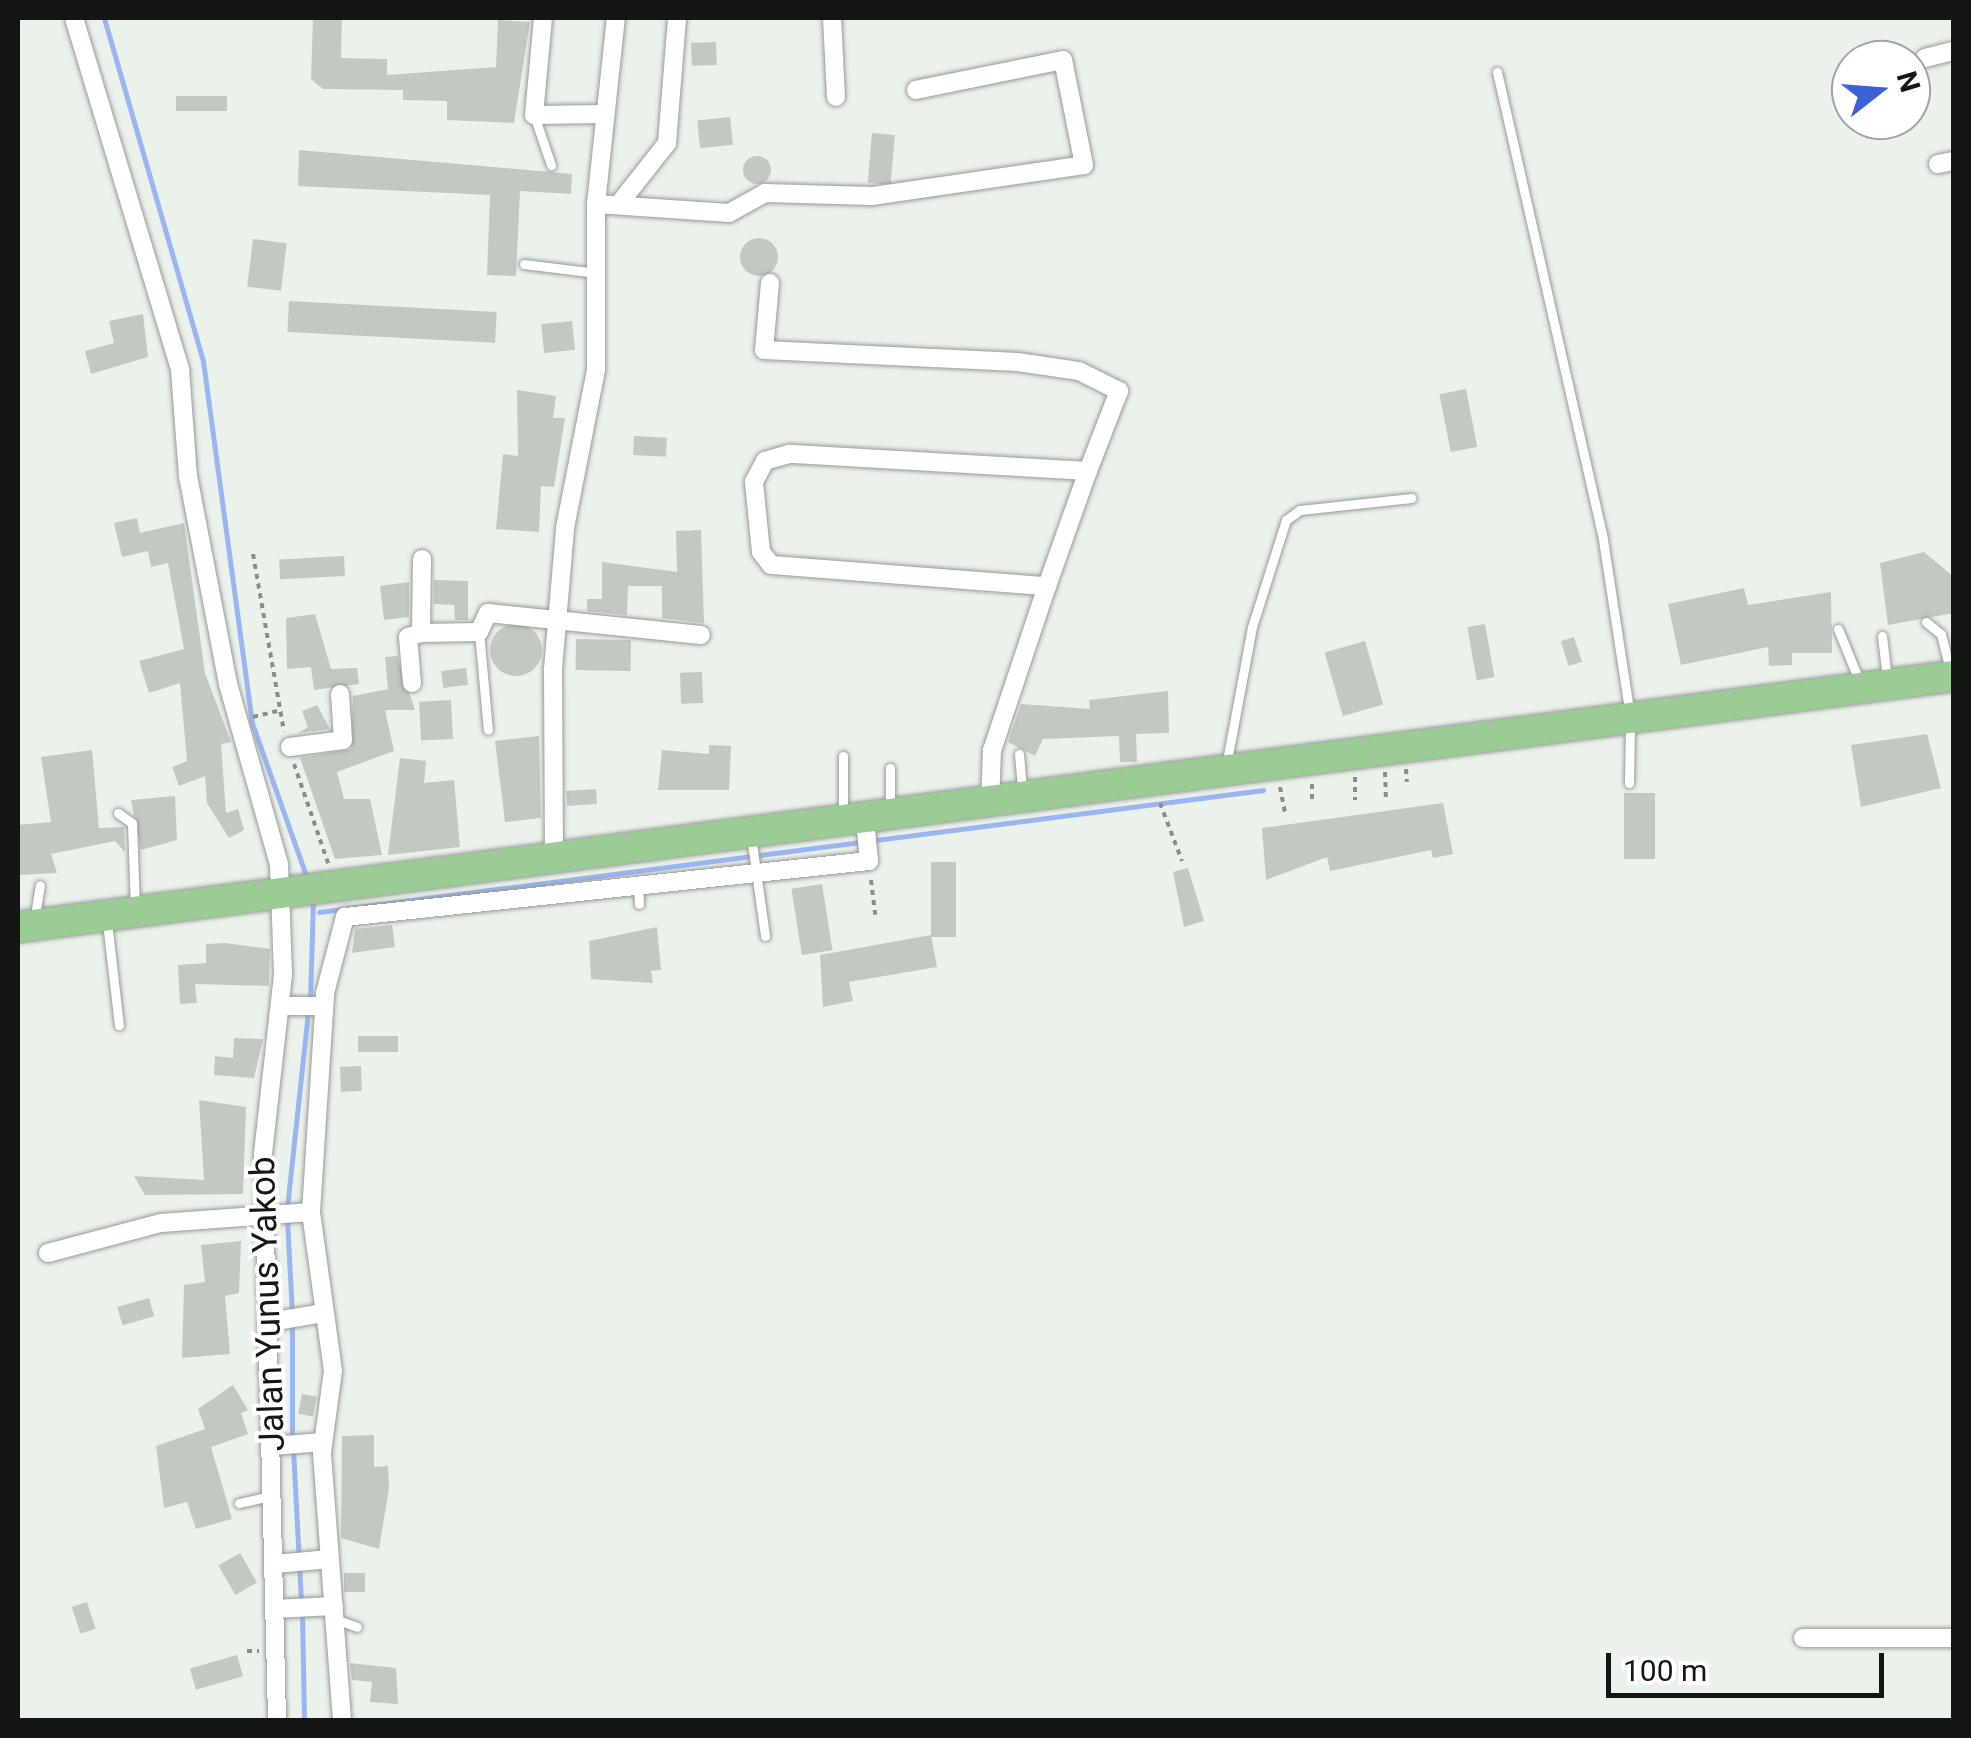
<!DOCTYPE html>
<html>
<head>
<meta charset="utf-8">
<style>
	body { margin:0 }
	#map { position:relative; width:1971px; height:1738px; overflow:hidden; background:#ebf2eb; font-family:Roboto,sans-serif }
	div>[style] { position:absolute }
	[style*='--x'] { left:calc(var(--x)*1px); top:calc(var(--y)*1px); width:calc(var(--w)*1px); rotate:calc(var(--a)*1deg) }
	.stream>* { height:5px; margin:-2.5px; padding:0 2.5px; transform-origin:2.5px; border-radius:2.5px; background:#9bb5f2 }
	.building>* { inset:0; background:#c3c9c2; transform-origin:0 0 }
	.round { border-radius:50% }
	.path>* { height:4px; margin-top:-2px; transform-origin:0; background:repeating-linear-gradient(90deg,#898e89 0 5px,transparent 0 10px) }
	.roads { filter:drop-shadow(0 0 2px #959b94) drop-shadow(0 0 2px #959b94) }
	.lane>* { height:9px; margin:-4.5px; padding:0 4.5px; transform-origin:4.5px; border-radius:4.5px; background:#fff }
	.street>* { height:18px; margin:-9px; padding:0 9px; transform-origin:9px; border-radius:9px; background:#fff }
	.highway>* { height:30px; margin:-15px; padding:0 15px; transform-origin:15px; border-radius:15px; background:#9bcc96 }
	span { translate:-50% -50%; white-space:nowrap; text-align:center; line-height:1.15; -webkit-text-stroke:8px #fff; paint-order:stroke }
	.street-label { font-size:35px; color:#131613 }
	.frame { position:absolute; inset:0; border:20px solid #131613; pointer-events:none }
	.north { position:absolute; left:1831px; top:40px; width:100px; height:100px; box-sizing:border-box; background:#fff; border:2px solid #a1a2a1; border-radius:50%; rotate:73deg; font-size:28px; font-weight:700; line-height:40px; text-align:center; color:#131613 }
	.north::after { content:''; display:block; margin:auto; width:35px; height:45px; background:#3a62d3; clip-path:polygon(50% 0,100% 100%,50% 72%,0 100%) }
	.scale { position:absolute; left:1606px; top:1653px; width:278px; height:45px; box-sizing:border-box; border:5px solid #131613; border-top:0; padding-left:12px; font-size:30px; line-height:35px; white-space:nowrap; color:#131613; -webkit-text-stroke:8px #fff; paint-order:stroke }
</style>
</head>
<body>
<div id="map">
	<div class="stream">
		<div style="--x:104;--y:18;--w:357;--a:73.9"></div>
		<div style="--x:203;--y:361;--w:365;--a:82.3"></div>
		<div style="--x:252;--y:723;--w:164;--a:70.5"></div>
		<div style="--x:319;--y:912;--w:952;--a:-7.36"></div>
		<div style="--x:310;--y:1000;--w:102;--a:-88.3"></div>
		<div style="--x:287;--y:1208;--w:198;--a:-83.9"></div>
		<div style="--x:287;--y:1219;--w:94;--a:87"></div>
		<div style="--x:292;--y:1324;--w:114;--a:90"></div>
		<div style="--x:293;--y:1449;--w:154;--a:87"></div>
		<div style="--x:302;--y:1614;--w:106;--a:88.9"></div>
	</div>
	<div class="building">
		<div style="clip-path:polygon(313px 18px,342px 18px,341px 58px,387px 59px,387px 75px,496px 67px,498px 20px,530px 22px,514px 123px,447px 120px,447px 101px,403px 100px,403px 90px,323px 89px,311px 79px)"></div>
		<div style="left:716px;top:42px;width:23px;height:25px;rotate:88deg"></div>
		<div style="left:227px;top:96px;width:15px;height:51px;rotate:90deg"></div>
		<div style="left:730px;top:117px;width:28px;height:33px;rotate:84deg"></div>
		<div style="left:872px;top:133px;width:23px;height:50px;rotate:5deg"></div>
		<div style="clip-path:polygon(299px 150px,572px 174px,571px 194px,520px 191px,516px 276px,487px 275px,490px 195px,298px 186px)"></div>
		<div class="round" style="left:743px;top:156px;width:28px;height:28px"></div>
		<div class="round" style="left:740px;top:238px;width:38px;height:38px"></div>
		<div style="left:253px;top:239px;width:34px;height:48px;rotate:7deg"></div>
		<div style="left:289px;top:301px;width:208px;height:31px;rotate:3deg"></div>
		<div style="clip-path:polygon(143px 314px,148px 357px,91px 374px,85px 351px,114px 343px,109px 321px)"></div>
		<div style="left:572px;top:321px;width:29px;height:31px;rotate:84deg"></div>
		<div style="left:1466px;top:389px;width:59px;height:27px;rotate:79deg"></div>
		<div style="clip-path:polygon(517px 390px,556px 396px,553px 418px,565px 418px,554px 487px,541px 486px,539px 532px,496px 529px,503px 454px,518px 456px)"></div>
		<div style="left:634px;top:436px;width:33px;height:19px;rotate:3deg"></div>
		<div style="clip-path:polygon(137px 518px,140px 533px,184px 523px,205px 673px,231px 742px,221px 744px,226px 813px,238px 809px,244px 830px,229px 838px,207px 803px,205px 776px,179px 786px,172px 767px,187px 761px,180px 683px,149px 693px,139px 661px,184px 649px,168px 563px,151px 567px,148px 551px,122px 557px,114px 523px)"></div>
		<div style="clip-path:polygon(701px 530px,704px 623px,662px 618px,662px 586px,628px 586px,627px 615px,587px 611px,587px 599px,602px 599px,602px 562px,677px 572px,676px 531px)"></div>
		<div style="clip-path:polygon(1924px 552px,1954px 577px,1954px 613px,1888px 625px,1880px 563px)"></div>
		<div style="left:344px;top:556px;width:20px;height:65px;rotate:87deg"></div>
		<div style="clip-path:polygon(434px 580px,468px 581px,468px 620px,455px 620px,454px 605px,434px 604px)"></div>
		<div style="clip-path:polygon(409px 582px,409px 617px,384px 620px,380px 586px)"></div>
		<div style="clip-path:polygon(1744px 588px,1748px 605px,1831px 592px,1832px 653px,1792px 653px,1792px 665px,1769px 666px,1768px 647px,1681px 665px,1668px 604px)"></div>
		<div style="clip-path:polygon(315px 614px,331px 669px,357px 668px,359px 684px,314px 690px,311px 667px,287px 669px,286px 618px)"></div>
		<div class="round" style="left:490px;top:624px;width:52px;height:52px"></div>
		<div style="left:1485px;top:624px;width:54px;height:18px;rotate:80deg"></div>
		<div style="left:1574px;top:637px;width:26px;height:14px;rotate:72deg"></div>
		<div style="left:576px;top:639px;width:55px;height:31px;rotate:1deg"></div>
		<div style="left:1365px;top:641px;width:66px;height:42px;rotate:74deg"></div>
		<div style="clip-path:polygon(397px 656px,415px 710px,385px 710px,394px 751px,337px 772px,344px 799px,370px 799px,382px 855px,335px 859px,300px 758px,351px 749px,353px 696px,388px 689px,385px 657px)"></div>
		<div style="left:466px;top:668px;width:17px;height:25px;rotate:83deg"></div>
		<div style="left:702px;top:672px;width:31px;height:22px;rotate:88deg"></div>
		<div style="clip-path:polygon(1168px 691px,1169px 733px,1136px 734px,1137px 762px,1120px 762px,1119px 736px,1043px 739px,1035px 756px,1008px 742px,1021px 704px,1090px 709px,1089px 700px)"></div>
		<div style="left:451px;top:700px;width:39px;height:32px;rotate:87deg"></div>
		<div style="clip-path:polygon(317px 705px,330px 729px,298px 733px,308px 727px,302px 711px)"></div>
		<div style="clip-path:polygon(1927px 734px,1941px 788px,1861px 807px,1851px 745px)"></div>
		<div style="clip-path:polygon(539px 736px,541px 818px,505px 822px,495px 741px)"></div>
		<div style="clip-path:polygon(709px 745px,731px 746px,729px 790px,658px 790px,662px 750px,709px 754px)"></div>
		<div style="clip-path:polygon(92px 750px,99px 828px,124px 827px,125px 852px,115px 841px,51px 854px,57px 873px,18px 875px,18px 825px,51px 822px,41px 757px)"></div>
		<div style="clip-path:polygon(400px 758px,426px 761px,424px 783px,454px 780px,460px 847px,388px 855px)"></div>
		<div style="left:596px;top:789px;width:15px;height:30px;rotate:86deg"></div>
		<div style="left:1624px;top:793px;width:31px;height:66px"></div>
		<div style="clip-path:polygon(175px 796px,177px 840px,141px 850px,131px 800px)"></div>
		<div style="clip-path:polygon(1443px 803px,1453px 854px,1433px 858px,1431px 850px,1330px 871px,1327px 857px,1266px 880px,1262px 828px)"></div>
		<div style="left:931px;top:862px;width:25px;height:75px"></div>
		<div style="clip-path:polygon(1188px 868px,1204px 921px,1184px 927px,1173px 872px)"></div>
		<div style="left:822px;top:884px;width:67px;height:31px;rotate:81deg"></div>
		<div style="clip-path:polygon(392px 925px,395px 947px,352px 953px,355px 929px)"></div>
		<div style="clip-path:polygon(657px 927px,661px 970px,651px 971px,653px 983px,591px 979px,589px 941px)"></div>
		<div style="clip-path:polygon(931px 935px,937px 967px,849px 982px,853px 1001px,823px 1007px,820px 955px)"></div>
		<div style="clip-path:polygon(225px 943px,270px 949px,269px 986px,195px 984px,197px 1003px,180px 1004px,178px 965px,206px 963px,206px 944px)"></div>
		<div style="left:358px;top:1036px;width:40px;height:16px"></div>
		<div style="clip-path:polygon(234px 1038px,263px 1039px,254px 1078px,214px 1075px,215px 1056px,233px 1058px)"></div>
		<div style="left:361px;top:1066px;width:25px;height:21px;rotate:88deg"></div>
		<div style="clip-path:polygon(199px 1100px,246px 1107px,243px 1194px,145px 1195px,134px 1176px,204px 1180px)"></div>
		<div style="clip-path:polygon(241px 1241px,239px 1293px,225px 1296px,230px 1354px,182px 1358px,184px 1285px,205px 1282px,201px 1245px)"></div>
		<div style="left:149px;top:1298px;width:19px;height:33px;rotate:74deg"></div>
		<div style="clip-path:polygon(233px 1385px,248px 1410px,241px 1413px,248px 1434px,211px 1447px,232px 1519px,196px 1529px,187px 1502px,164px 1508px,156px 1446px,205px 1429px,198px 1409px)"></div>
		<div style="left:302px;top:1394px;width:15px;height:20px;rotate:11deg"></div>
		<div style="clip-path:polygon(374px 1435px,374px 1467px,388px 1466px,389px 1488px,379px 1549px,341px 1538px,342px 1436px)"></div>
		<div style="left:240px;top:1553px;width:34px;height:25px;rotate:60deg"></div>
		<div style="left:344px;top:1573px;width:21px;height:19px"></div>
		<div style="left:87px;top:1602px;width:28px;height:16px;rotate:72deg"></div>
		<div style="left:237px;top:1655px;width:22px;height:49px;rotate:74deg"></div>
		<div style="clip-path:polygon(350px 1663px,396px 1668px,398px 1704px,370px 1702px,372px 1682px,352px 1680px)"></div>
	</div>
	<div class="path">
		<div style="--x:253;--y:554;--w:180;--a:80.1"></div>
		<div style="--x:253;--y:717;--w:25;--a:-14"></div>
		<div style="--x:294;--y:764;--w:105;--a:71"></div>
		<div style="--x:1406;--y:769;--w:13;--a:86"></div>
		<div style="--x:1385;--y:772;--w:26;--a:88"></div>
		<div style="--x:1355;--y:777;--w:23;--a:90"></div>
		<div style="--x:1280;--y:787;--w:26;--a:79"></div>
		<div style="--x:1312;--y:799;--w:17;--a:-90"></div>
		<div style="--x:1160;--y:803;--w:62;--a:69.2"></div>
		<div style="--x:871;--y:880;--w:35;--a:83"></div>
		<div style="--x:247;--y:1651;--w:12;--a:0"></div>
	</div>
	<div class="roads">
		<div class="lane">
			<div style="--x:1497;--y:72;--w:473;--a:77.2"></div>
			<div style="--x:1602;--y:533;--w:179;--a:81.3"></div>
			<div style="--x:534;--y:115;--w:53;--a:71.2"></div>
			<div style="--x:524;--y:264;--w:73;--a:7.1"></div>
			<div style="--x:1926;--y:622;--w:19;--a:39"></div>
			<div style="--x:1941;--y:634;--w:37;--a:76"></div>
			<div style="--x:1838;--y:629;--w:61;--a:67.7"></div>
			<div style="--x:479;--y:632;--w:98;--a:84.8"></div>
			<div style="--x:1882;--y:636;--w:42;--a:83.2"></div>
			<div style="--x:1019;--y:754;--w:37;--a:85"></div>
			<div style="--x:843;--y:756;--w:57;--a:90"></div>
			<div style="--x:1226;--y:766;--w:141;--a:-79.4"></div>
			<div style="--x:1252;--y:627;--w:112;--a:-72.4"></div>
			<div style="--x:1286;--y:520;--w:17;--a:-36"></div>
			<div style="--x:1300;--y:510;--w:112;--a:-6.2"></div>
			<div style="--x:1629;--y:783;--w:57;--a:-89"></div>
			<div style="--x:890;--y:810;--w:42;--a:-90"></div>
			<div style="--x:118;--y:813;--w:17;--a:36"></div>
			<div style="--x:132;--y:823;--w:84;--a:88"></div>
			<div style="--x:751;--y:836;--w:101;--a:82"></div>
			<div style="--x:638;--y:885;--w:19;--a:87"></div>
			<div style="--x:34;--y:922;--w:37;--a:-81"></div>
			<div style="--x:107;--y:922;--w:104;--a:83.4"></div>
			<div style="--x:239;--y:1503;--w:32;--a:-13"></div>
			<div style="--x:338;--y:1620;--w:20;--a:20"></div>
		</div>
		<div class="street">
			<div style="--x:74;--y:18;--w:368;--a:73.2"></div>
			<div style="--x:180;--y:370;--w:106;--a:85.7"></div>
			<div style="--x:188;--y:476;--w:212;--a:79.1"></div>
			<div style="--x:228;--y:684;--w:187;--a:74.2"></div>
			<div style="--x:279;--y:864;--w:111;--a:87.9"></div>
			<div style="--x:283;--y:975;--w:180;--a:96.4"></div>
			<div style="--x:263;--y:1154;--w:566;--a:88.58"></div>
			<div style="--x:543;--y:18;--w:97;--a:95.3"></div>
			<div style="--x:534;--y:115;--w:71;--a:-0.8"></div>
			<div style="--x:832;--y:18;--w:79;--a:87.1"></div>
			<div style="--x:1925;--y:58;--w:30;--a:-14"></div>
			<div style="--x:1938;--y:164;--w:16;--a:-11"></div>
			<div style="--x:596;--y:204;--w:133;--a:3.9"></div>
			<div style="--x:729;--y:213;--w:41;--a:-29.1"></div>
			<div style="--x:765;--y:193;--w:107;--a:1.6"></div>
			<div style="--x:872;--y:196;--w:214;--a:-8.3"></div>
			<div style="--x:1084;--y:165;--w:107;--a:-101.3"></div>
			<div style="--x:1063;--y:60;--w:150;--a:168.5"></div>
			<div style="--x:619;--y:204;--w:78;--a:-51.8"></div>
			<div style="--x:667;--y:143;--w:125;--a:-85.4"></div>
			<div style="--x:770;--y:283;--w:67;--a:95.1"></div>
			<div style="--x:764;--y:350;--w:254;--a:2.7"></div>
			<div style="--x:1018;--y:362;--w:62;--a:8.4"></div>
			<div style="--x:1079;--y:371;--w:45;--a:26.6"></div>
			<div style="--x:1119;--y:391;--w:86;--a:111.2"></div>
			<div style="--x:1088;--y:471;--w:299;--a:-176.7"></div>
			<div style="--x:789;--y:454;--w:25;--a:164"></div>
			<div style="--x:765;--y:461;--w:24;--a:118"></div>
			<div style="--x:754;--y:482;--w:70;--a:84.3"></div>
			<div style="--x:761;--y:552;--w:16;--a:52"></div>
			<div style="--x:771;--y:565;--w:277;--a:4.4"></div>
			<div style="--x:1047;--y:586;--w:173;--a:108.5"></div>
			<div style="--x:992;--y:750;--w:54;--a:92.1"></div>
			<div style="--x:422;--y:559;--w:74;--a:90.8"></div>
			<div style="--x:421;--y:633;--w:58;--a:-1"></div>
			<div style="--x:479;--y:632;--w:21;--a:-65"></div>
			<div style="--x:488;--y:613;--w:214;--a:5.9"></div>
			<div style="--x:1047;--y:586;--w:122;--a:-70.4"></div>
			<div style="--x:412;--y:683;--w:46;--a:-95"></div>
			<div style="--x:408;--y:637;--w:14;--a:-17"></div>
			<div style="--x:290;--y:747;--w:53;--a:-7.5"></div>
			<div style="--x:343;--y:740;--w:46;--a:-93.7"></div>
			<div style="--x:554;--y:859;--w:190;--a:-90.3"></div>
			<div style="--x:553;--y:669;--w:142;--a:-85.1"></div>
			<div style="--x:565;--y:528;--w:161;--a:-78.9"></div>
			<div style="--x:596;--y:370;--w:166;--a:-90"></div>
			<div style="--x:596;--y:204;--w:187;--a:-83.9"></div>
			<div style="--x:282;--y:1006;--w:42;--a:0"></div>
			<div style="--x:48;--y:1253;--w:117;--a:-14.9"></div>
			<div style="--x:161;--y:1223;--w:150;--a:-4.2"></div>
			<div style="--x:270;--y:1322;--w:55;--a:-9.5"></div>
			<div style="--x:272;--y:1446;--w:51;--a:-4.5"></div>
			<div style="--x:275;--y:1564;--w:55;--a:-5.2"></div>
			<div style="--x:274;--y:1609;--w:60;--a:-2.9"></div>
			<div style="--x:1803;--y:1638;--w:151;--a:0"></div>
			<div style="--x:342;--y:1720;--w:269;--a:-94.3"></div>
			<div style="--x:322;--y:1452;--w:82;--a:-82.3"></div>
			<div style="--x:333;--y:1371;--w:161;--a:-97.9"></div>
			<div style="--x:311;--y:1212;--w:219;--a:-86.3"></div>
			<div style="--x:325;--y:993;--w:79;--a:-75.3"></div>
			<div style="--x:345;--y:917;--w:527;--a:-6.1"></div>
			<div style="--x:869;--y:861;--w:41;--a:-95.6"></div>
		</div>
		<div class="highway">
			<div style="--x:18;--y:927;--w:1952;--a:-7.39"></div>
		</div>
	</div>
	<div class="street-label">
		<span style="left:268px;top:1304px;rotate:-92deg">Jalan Yunus Yakob</span>
	</div>
	<div class="frame"></div>
	<div class="north">N</div>
	<div class="scale">100 m</div>
</div>
</body>
</html>
